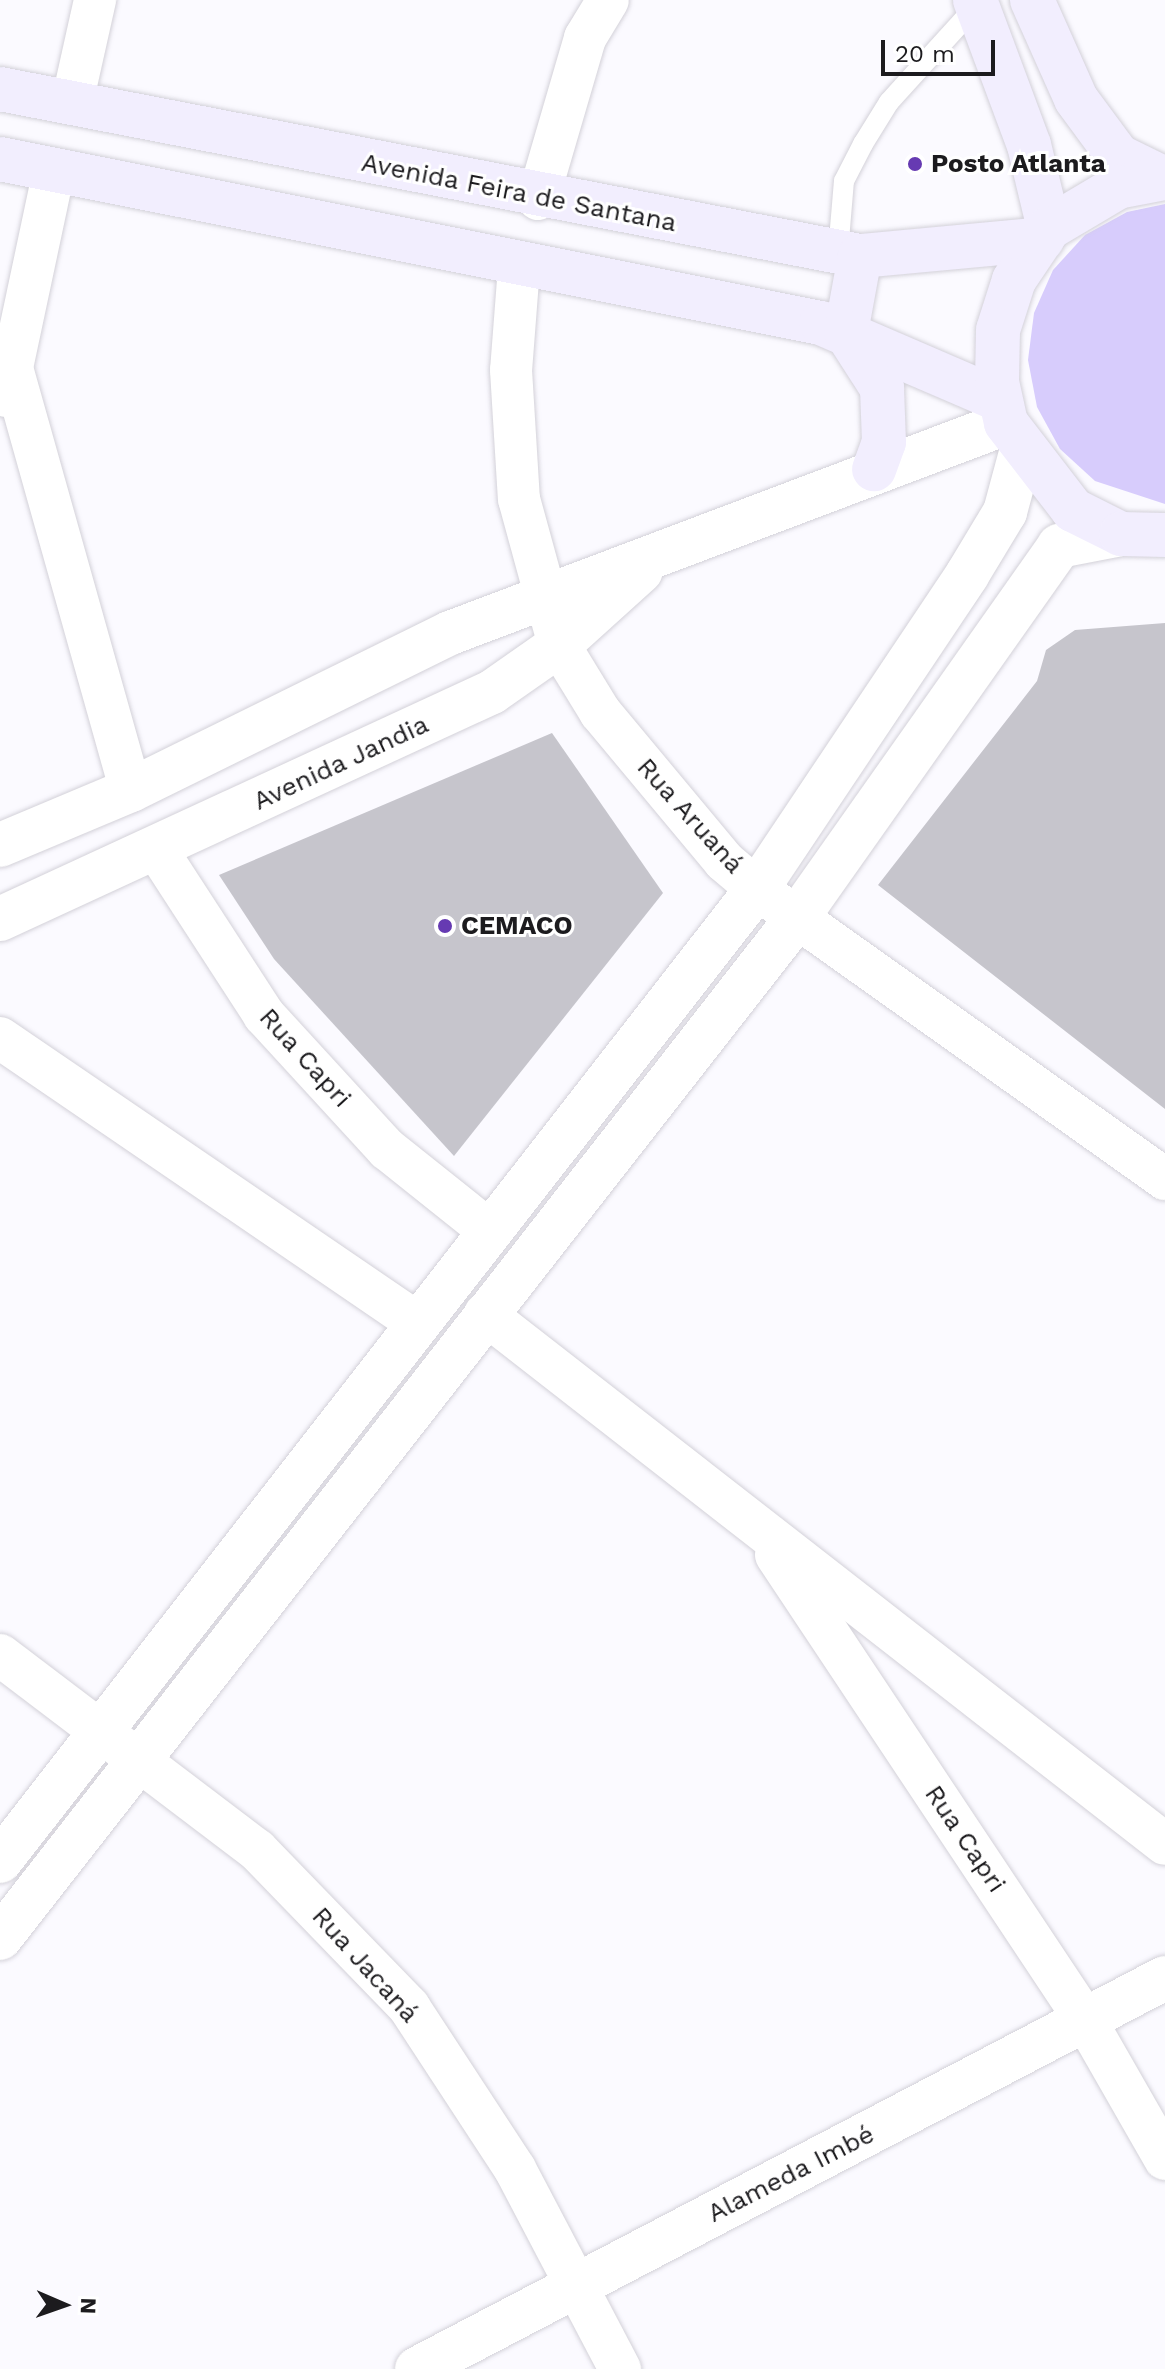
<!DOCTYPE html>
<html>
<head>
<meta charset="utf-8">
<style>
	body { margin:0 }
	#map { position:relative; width:1165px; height:2369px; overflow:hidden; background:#fbfaff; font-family:"Work Sans",sans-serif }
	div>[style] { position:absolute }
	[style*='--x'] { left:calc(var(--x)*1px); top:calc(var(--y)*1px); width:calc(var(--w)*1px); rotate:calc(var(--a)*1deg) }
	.green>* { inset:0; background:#d7ccfc }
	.building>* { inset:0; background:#c6c5cc }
	.roads { filter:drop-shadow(0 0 2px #d3d1d9) drop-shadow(0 0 2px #d3d1d9) }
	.service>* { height:20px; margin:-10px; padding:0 10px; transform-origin:10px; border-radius:10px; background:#fff }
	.minor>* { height:42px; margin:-21px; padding:0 21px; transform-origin:21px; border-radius:21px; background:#fff }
	.tertiary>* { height:44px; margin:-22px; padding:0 22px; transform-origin:22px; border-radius:22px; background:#fff }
	.secondary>* { height:44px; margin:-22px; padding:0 22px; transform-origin:22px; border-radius:22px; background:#f2eefe }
	.dots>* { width:22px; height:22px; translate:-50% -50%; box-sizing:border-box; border:4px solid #fff; border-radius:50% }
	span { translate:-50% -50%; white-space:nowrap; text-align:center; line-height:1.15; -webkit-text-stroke:6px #fff; paint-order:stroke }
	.poi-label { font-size:26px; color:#1c1b1e; font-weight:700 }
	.left { translate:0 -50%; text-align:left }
	.street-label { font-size:26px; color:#1c1b1e }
	.north { position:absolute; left:24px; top:2265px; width:80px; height:80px; -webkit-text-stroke:6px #fff; paint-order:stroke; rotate:92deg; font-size:22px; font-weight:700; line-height:32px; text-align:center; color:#1c1b1e }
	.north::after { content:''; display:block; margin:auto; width:28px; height:36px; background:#1c1b1e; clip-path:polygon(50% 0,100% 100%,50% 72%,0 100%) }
	.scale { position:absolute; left:881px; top:40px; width:114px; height:36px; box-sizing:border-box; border:4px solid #1c1b1e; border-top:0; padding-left:10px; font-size:24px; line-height:28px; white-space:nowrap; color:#1c1b1e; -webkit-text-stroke:6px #fff; paint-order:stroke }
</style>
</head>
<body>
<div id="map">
	<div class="green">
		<div style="clip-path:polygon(1165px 204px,1165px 504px,1095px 481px,1060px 449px,1037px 407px,1028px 360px,1034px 313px,1053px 270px,1085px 235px,1127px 212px)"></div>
	</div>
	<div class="building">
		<div style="clip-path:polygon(1165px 623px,1165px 1109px,878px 885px,1037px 681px,1046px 650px,1075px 630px)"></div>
		<div style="clip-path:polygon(552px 733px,663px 893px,454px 1156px,274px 959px,219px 875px)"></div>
	</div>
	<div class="roads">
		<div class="service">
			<div style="--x:838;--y:252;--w:71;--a:-85.2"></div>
			<div style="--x:844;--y:181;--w:42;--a:-62.8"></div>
			<div style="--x:863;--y:144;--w:49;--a:-58.2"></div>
			<div style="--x:889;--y:102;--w:131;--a:-47.8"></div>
		</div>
		<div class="minor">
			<div style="--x:72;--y:103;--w:106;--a:-77.4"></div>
			<div style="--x:538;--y:199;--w:168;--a:-73.7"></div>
			<div style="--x:585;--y:38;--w:44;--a:-58.8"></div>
			<div style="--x:519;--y:267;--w:103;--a:94.4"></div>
			<div style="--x:511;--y:370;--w:129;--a:86.5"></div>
			<div style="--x:519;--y:499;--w:151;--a:74.7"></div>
			<div style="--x:559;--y:645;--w:79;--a:58.5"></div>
			<div style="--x:600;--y:712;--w:194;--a:50.2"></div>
			<div style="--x:724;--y:861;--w:43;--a:40.3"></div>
			<div style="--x:757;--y:889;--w:501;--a:35.4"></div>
			<div style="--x:12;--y:368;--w:438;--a:74.3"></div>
			<div style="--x:6;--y:396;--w:231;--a:-78"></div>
			<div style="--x:157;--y:850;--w:197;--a:57"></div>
			<div style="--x:264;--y:1015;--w:182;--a:47.5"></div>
			<div style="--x:387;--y:1149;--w:133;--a:38.6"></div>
			<div style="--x:0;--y:1038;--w:507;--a:34.32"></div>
			<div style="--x:485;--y:1314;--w:862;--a:37.93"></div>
			<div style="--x:776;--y:1555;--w:560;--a:56.37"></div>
			<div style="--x:1086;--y:2021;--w:159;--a:60.2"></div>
			<div style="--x:0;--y:1655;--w:323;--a:37.2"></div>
			<div style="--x:257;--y:1850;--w:219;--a:45.9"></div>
			<div style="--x:409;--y:2007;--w:194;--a:56.8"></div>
			<div style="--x:515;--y:2169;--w:226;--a:62.3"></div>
		</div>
		<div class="tertiary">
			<div style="--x:0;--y:845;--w:142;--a:-22.8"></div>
			<div style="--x:131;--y:790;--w:356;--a:-26.2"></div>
			<div style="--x:450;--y:633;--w:594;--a:-20.69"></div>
			<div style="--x:0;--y:919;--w:542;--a:-24.77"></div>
			<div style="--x:492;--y:692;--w:82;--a:-35"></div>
			<div style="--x:559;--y:645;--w:110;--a:-42.1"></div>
			<div style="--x:0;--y:1861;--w:1232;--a:-52.09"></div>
			<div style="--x:757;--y:889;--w:378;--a:-56.2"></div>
			<div style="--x:967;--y:575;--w:74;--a:-58.9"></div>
			<div style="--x:1005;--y:512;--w:65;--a:-74.9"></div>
			<div style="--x:0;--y:1938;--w:1294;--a:-52"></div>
			<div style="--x:797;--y:918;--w:455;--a:-54.8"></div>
			<div style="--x:1059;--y:546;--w:63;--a:-11"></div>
			<div style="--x:417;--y:2369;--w:844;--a:-27.6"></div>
		</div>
		<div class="secondary">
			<div style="--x:975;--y:0;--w:155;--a:69.6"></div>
			<div style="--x:1029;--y:145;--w:85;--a:76.5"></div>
			<div style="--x:1032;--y:0;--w:108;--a:66"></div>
			<div style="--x:1076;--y:99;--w:71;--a:53.6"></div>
			<div style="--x:1118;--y:156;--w:50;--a:26.1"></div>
			<div style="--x:0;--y:89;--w:876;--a:10.99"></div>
			<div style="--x:860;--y:256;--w:183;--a:-5.3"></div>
			<div style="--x:0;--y:159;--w:837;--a:11.3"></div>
			<div style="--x:821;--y:323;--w:195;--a:23.3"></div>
			<div style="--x:1165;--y:178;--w:48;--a:169.2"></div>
			<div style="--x:1118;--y:187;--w:80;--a:149.3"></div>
			<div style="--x:1049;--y:228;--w:63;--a:123.9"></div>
			<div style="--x:1014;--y:280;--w:52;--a:107.7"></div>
			<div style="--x:998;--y:330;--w:52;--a:91.1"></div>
			<div style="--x:997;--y:382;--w:42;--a:77.6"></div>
			<div style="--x:1006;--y:423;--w:110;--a:52.4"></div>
			<div style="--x:1073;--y:510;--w:54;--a:26.6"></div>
			<div style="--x:1121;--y:534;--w:44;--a:1.3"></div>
			<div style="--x:860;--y:256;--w:77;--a:100.4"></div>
			<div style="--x:846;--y:332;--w:67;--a:57.3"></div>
			<div style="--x:882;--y:388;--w:54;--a:87.9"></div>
			<div style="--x:884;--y:442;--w:29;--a:110"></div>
		</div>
	</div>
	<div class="dots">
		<div style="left:915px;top:164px;background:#663ab2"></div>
		<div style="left:445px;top:926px;background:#663ab2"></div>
	</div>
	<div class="poi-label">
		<span class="left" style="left:931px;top:164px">Posto Atlanta</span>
		<span class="left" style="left:461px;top:926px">CEMACO</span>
	</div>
	<div class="street-label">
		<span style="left:519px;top:193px;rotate:11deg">Avenida Feira de Santana</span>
		<span style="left:341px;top:763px;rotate:-25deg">Avenida Jandia</span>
		<span style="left:690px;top:816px;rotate:48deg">Rua Aruaná</span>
		<span style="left:305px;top:1058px;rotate:48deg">Rua Capri</span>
		<span style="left:965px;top:1839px;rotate:56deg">Rua Capri</span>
		<span style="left:365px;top:1965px;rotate:48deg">Rua Jacaná</span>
		<span style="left:791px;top:2174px;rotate:-27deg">Alameda Imbé</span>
	</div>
	<div class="north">N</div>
	<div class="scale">20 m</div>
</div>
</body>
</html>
